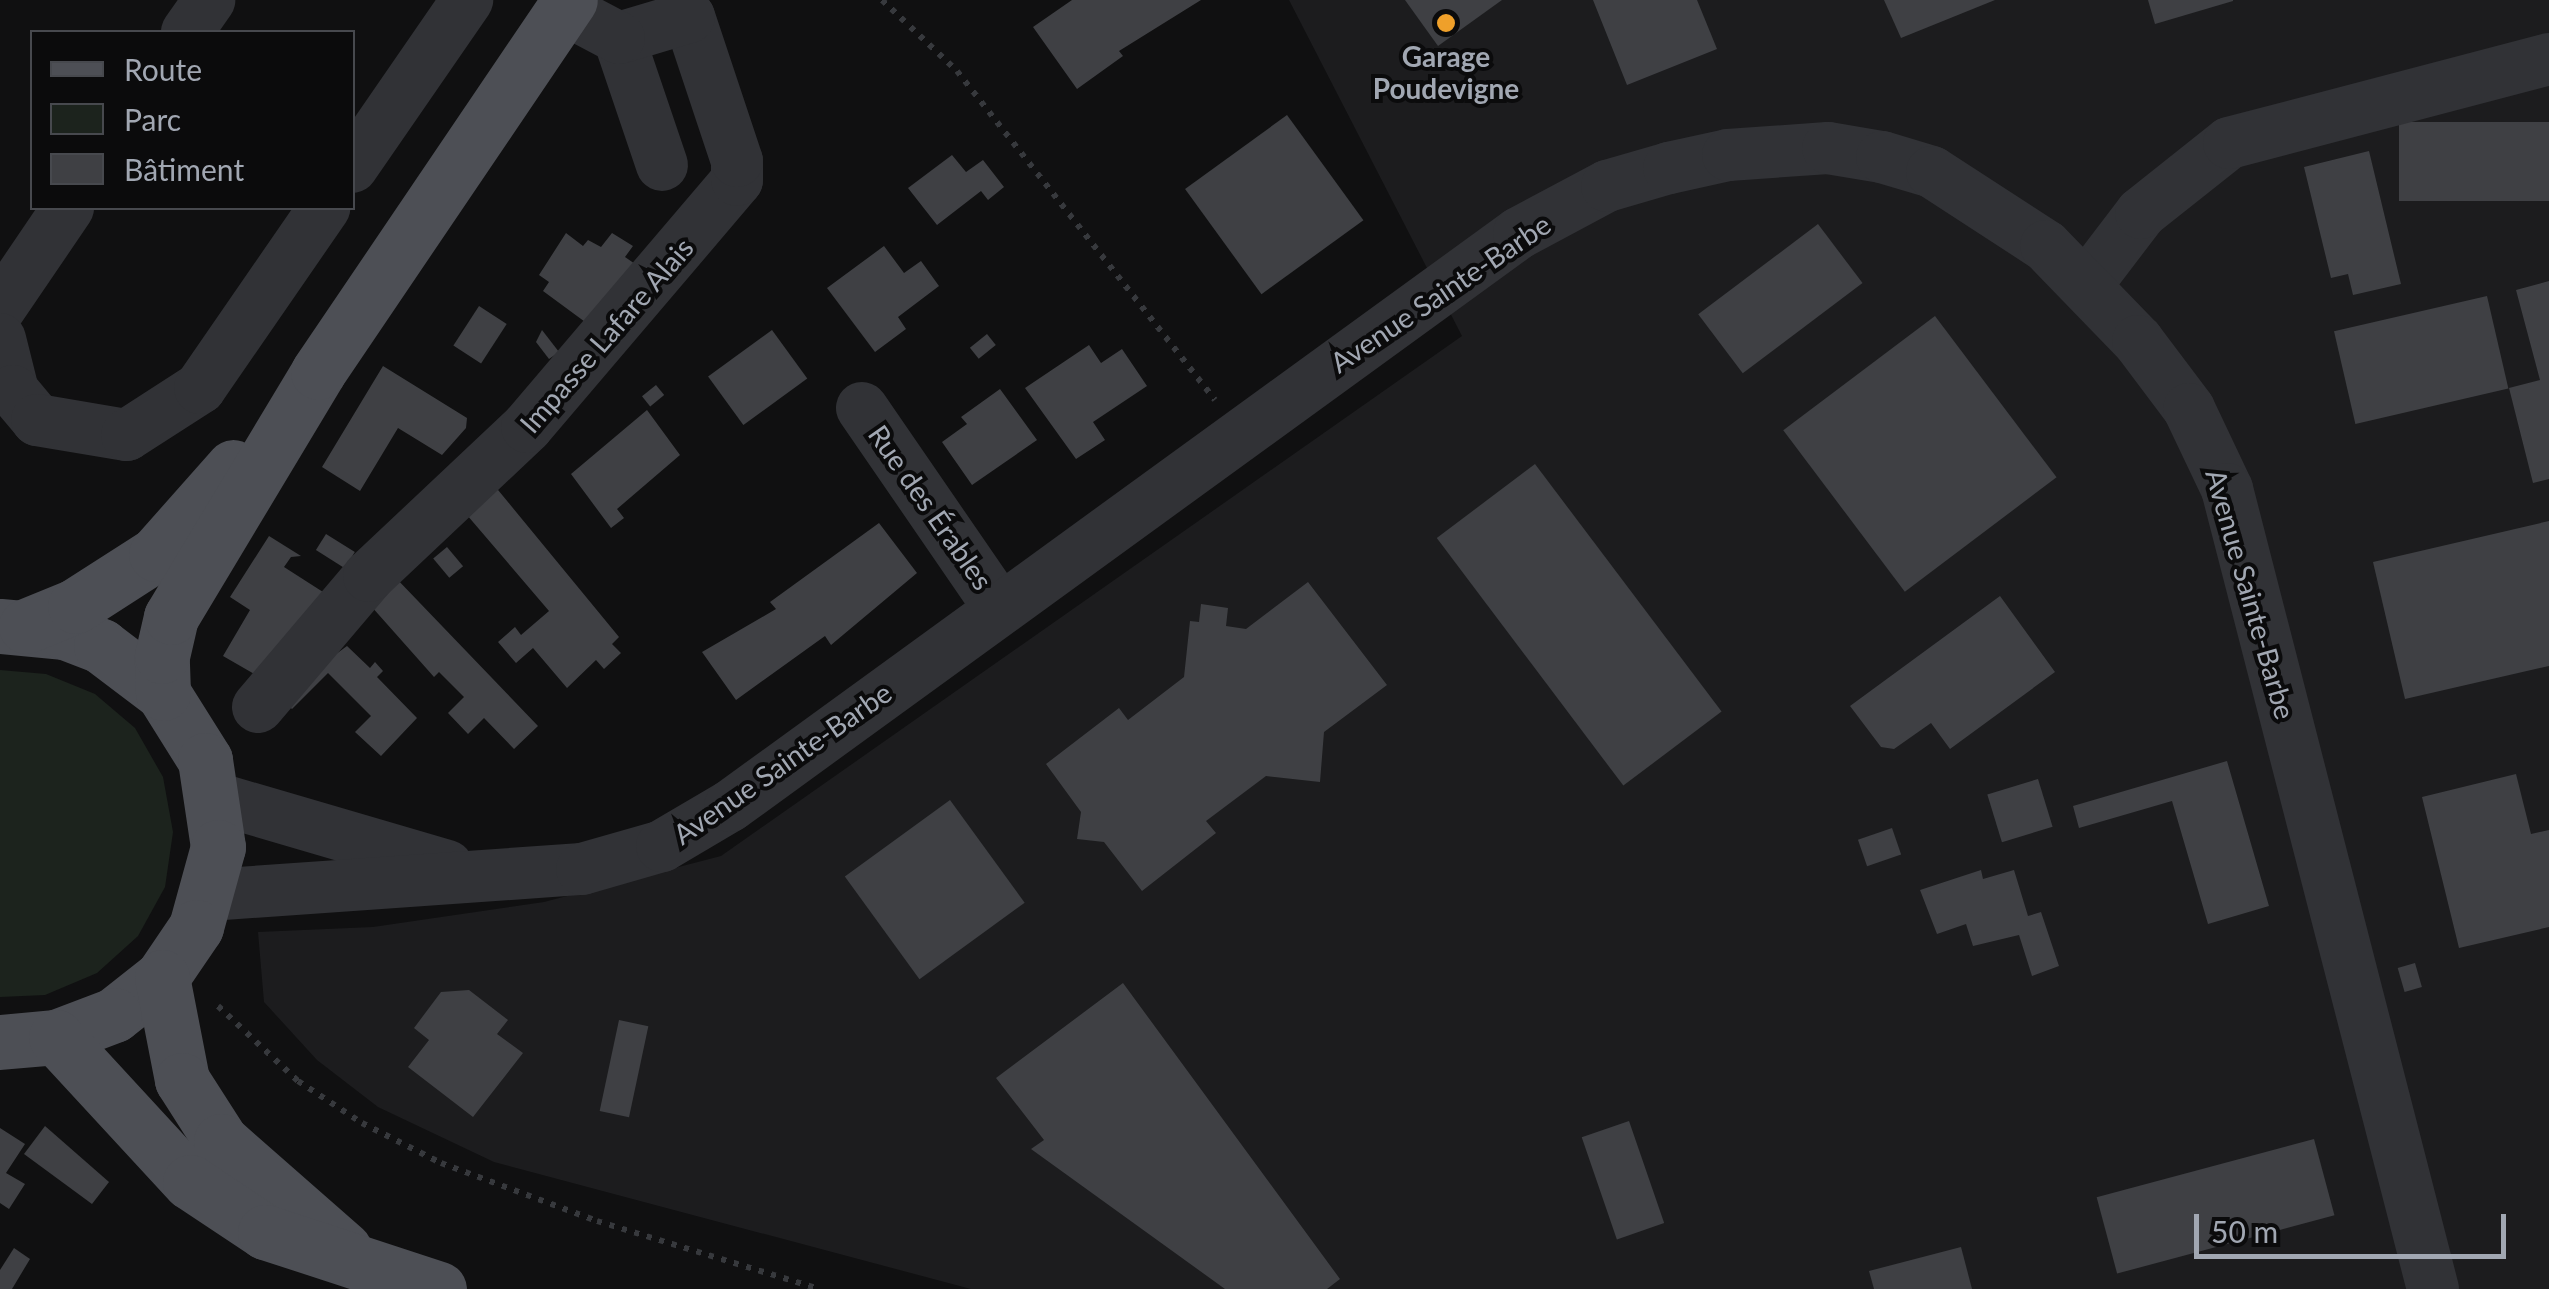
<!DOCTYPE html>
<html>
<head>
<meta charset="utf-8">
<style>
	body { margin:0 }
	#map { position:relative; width:2549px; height:1289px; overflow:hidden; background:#101011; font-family:Lato,sans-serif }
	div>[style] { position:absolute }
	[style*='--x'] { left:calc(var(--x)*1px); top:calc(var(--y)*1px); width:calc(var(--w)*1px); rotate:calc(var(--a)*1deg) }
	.built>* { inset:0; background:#1c1c1e }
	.green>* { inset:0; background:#1c231d }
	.building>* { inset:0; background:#3f4044; transform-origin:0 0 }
	.path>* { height:6px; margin-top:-3px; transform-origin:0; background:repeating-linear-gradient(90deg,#37393d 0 5px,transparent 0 13px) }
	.minor>* { height:52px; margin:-26px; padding:0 26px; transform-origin:26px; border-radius:26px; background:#313236 }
	.major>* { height:55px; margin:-27.5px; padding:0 27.5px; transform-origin:27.5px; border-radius:27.5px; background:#4d4f55 }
	.dots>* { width:28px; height:28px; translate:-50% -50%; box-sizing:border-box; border:5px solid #0b0b0c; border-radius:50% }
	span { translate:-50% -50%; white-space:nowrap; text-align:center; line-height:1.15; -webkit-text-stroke:8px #0b0b0c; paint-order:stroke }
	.poi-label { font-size:28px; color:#a1a7b2; font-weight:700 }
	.street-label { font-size:28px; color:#a1a7b2 }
	.legend { position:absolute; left:30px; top:30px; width:325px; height:180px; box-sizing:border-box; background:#0b0b0c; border:2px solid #47494e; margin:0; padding:12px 18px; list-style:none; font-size:30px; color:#a1a7b2 }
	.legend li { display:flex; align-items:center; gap:20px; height:50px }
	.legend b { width:50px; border:2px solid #47494e }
	.scale { position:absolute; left:2194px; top:1214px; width:312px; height:45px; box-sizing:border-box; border:5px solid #a1a7b2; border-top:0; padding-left:12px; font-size:30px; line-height:35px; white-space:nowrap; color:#a1a7b2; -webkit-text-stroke:8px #0b0b0c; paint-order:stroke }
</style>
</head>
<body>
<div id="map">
	<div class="built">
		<div style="clip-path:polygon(1289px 0,2549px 0,2549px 1289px,971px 1289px,494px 1162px,378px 1107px,317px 1060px,264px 1002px,258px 932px,373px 927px,544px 902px,721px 856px,1462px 336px)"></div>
	</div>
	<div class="green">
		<div style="clip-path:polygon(0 670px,46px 674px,95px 694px,135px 728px,163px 777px,173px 832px,165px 887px,138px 936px,97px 973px,45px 995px,0 997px)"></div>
	</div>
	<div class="building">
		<div style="clip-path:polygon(1072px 0,1201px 0,1119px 51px,1123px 56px,1077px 89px,1033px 27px)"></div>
		<div style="clip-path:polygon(1405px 0,1502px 0,1438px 46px)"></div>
		<div style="clip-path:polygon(1593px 0,1697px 0,1717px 49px,1627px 85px)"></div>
		<div style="clip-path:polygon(1884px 0,1995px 0,1901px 38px)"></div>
		<div style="clip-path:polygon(2148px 0,2233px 0,2233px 1px,2155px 24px)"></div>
		<div style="left:1287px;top:115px;width:130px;height:126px;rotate:54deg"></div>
		<div style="left:2549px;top:122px;width:79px;height:150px;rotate:90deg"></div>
		<div style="clip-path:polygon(2369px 151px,2401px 284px,2353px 295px,2348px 274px,2331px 278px,2304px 167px)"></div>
		<div style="clip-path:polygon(952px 155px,966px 172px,983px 160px,1004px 187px,988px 200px,981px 191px,937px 225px,908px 188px)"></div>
		<div style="left:1818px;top:224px;width:74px;height:150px;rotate:53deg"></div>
		<div style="clip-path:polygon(566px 233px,583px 246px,588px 240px,601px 247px,612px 233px,633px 246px,625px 257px,638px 266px,596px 330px,543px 291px,549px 282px,539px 275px)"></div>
		<div style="clip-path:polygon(884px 246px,904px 273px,921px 261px,939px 286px,898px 317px,906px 329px,875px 352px,827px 288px)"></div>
		<div style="clip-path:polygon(2549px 281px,2549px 479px,2533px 483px,2509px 388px,2540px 380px,2516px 290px)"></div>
		<div style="left:2487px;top:296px;width:95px;height:157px;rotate:77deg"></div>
		<div style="left:479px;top:306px;width:33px;height:47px;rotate:33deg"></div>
		<div style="left:1935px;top:316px;width:202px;height:190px;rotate:53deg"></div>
		<div style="clip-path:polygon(542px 330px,559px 352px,549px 359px,536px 342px)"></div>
		<div style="left:772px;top:330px;width:60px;height:79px;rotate:54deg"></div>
		<div style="left:987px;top:334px;width:14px;height:22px;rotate:51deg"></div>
		<div style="clip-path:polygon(1089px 345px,1101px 363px,1122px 349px,1147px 386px,1093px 422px,1105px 440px,1076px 459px,1025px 388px)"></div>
		<div style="clip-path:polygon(383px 366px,467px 418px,466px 428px,442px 455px,398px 428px,360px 491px,322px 467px)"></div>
		<div style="left:656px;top:385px;width:13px;height:18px;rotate:51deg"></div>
		<div style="clip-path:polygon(1000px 389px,1037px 440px,972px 485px,942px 442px,967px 424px,961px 417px)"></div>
		<div style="clip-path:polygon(647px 410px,680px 455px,617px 509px,624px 518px,611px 528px,571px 474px)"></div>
		<div style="left:1535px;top:464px;width:310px;height:123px;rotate:53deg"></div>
		<div style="clip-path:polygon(489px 479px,619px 637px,612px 644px,621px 653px,604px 669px,596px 660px,567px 688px,533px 648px,516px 663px,498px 642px,515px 627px,521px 635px,549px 611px,461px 508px)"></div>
		<div style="clip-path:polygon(2549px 521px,2549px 666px,2405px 699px,2373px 562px)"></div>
		<div style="clip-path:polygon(879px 523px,917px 573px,831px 645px,825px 636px,736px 700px,702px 652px,776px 609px,770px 602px)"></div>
		<div style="left:326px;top:534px;width:34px;height:19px;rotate:32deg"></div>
		<div style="clip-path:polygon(269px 536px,301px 556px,291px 557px,284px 567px,323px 592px,263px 679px,223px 656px,250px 610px,230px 597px)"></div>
		<div style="left:447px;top:547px;width:25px;height:18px;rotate:50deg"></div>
		<div style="clip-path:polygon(394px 576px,538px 726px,514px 749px,484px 718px,468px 734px,448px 713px,464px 697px,439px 672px,434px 677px,371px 606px)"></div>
		<div style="clip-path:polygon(1308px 582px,1387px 685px,1324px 732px,1320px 782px,1266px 776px,1206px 821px,1216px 833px,1142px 891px,1104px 842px,1077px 839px,1081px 812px,1046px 764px,1119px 708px,1128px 720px,1184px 677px,1190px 621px,1199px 622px,1201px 604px,1228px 608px,1226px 626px,1246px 629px)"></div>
		<div style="clip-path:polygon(2000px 596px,2055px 672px,1950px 749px,1931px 723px,1894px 749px,1881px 747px,1850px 706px)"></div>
		<div style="clip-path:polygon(347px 646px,370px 668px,375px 662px,383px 671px,377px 677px,417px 718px,381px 756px,355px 732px,371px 716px,328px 673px,292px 709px,279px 696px)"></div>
		<div style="clip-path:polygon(2227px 761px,2269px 906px,2208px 924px,2172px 801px,2079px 828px,2073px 806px)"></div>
		<div style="clip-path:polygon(2516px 774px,2531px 834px,2549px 830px,2549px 927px,2459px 948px,2422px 797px)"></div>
		<div style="left:2038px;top:779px;width:50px;height:53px;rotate:73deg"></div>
		<div style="left:950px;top:800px;width:127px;height:130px;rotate:54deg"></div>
		<div style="left:1892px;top:828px;width:28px;height:36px;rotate:71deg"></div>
		<div style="clip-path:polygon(1981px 870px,1983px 879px,2014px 870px,2028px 916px,2041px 912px,2059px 966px,2032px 976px,2019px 935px,1973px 946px,1966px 924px,1937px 934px,1920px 890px)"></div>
		<div style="left:2415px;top:963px;width:25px;height:18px;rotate:74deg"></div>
		<div style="clip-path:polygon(1123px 983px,1340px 1279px,1327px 1289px,1225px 1289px,1031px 1149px,1044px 1140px,996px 1078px)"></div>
		<div style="clip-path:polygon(469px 990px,508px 1020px,497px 1034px,523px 1053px,473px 1117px,408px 1067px,429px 1040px,414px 1028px,441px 992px)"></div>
		<div style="left:619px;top:1020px;width:30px;height:93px;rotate:12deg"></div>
		<div style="left:1629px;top:1121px;width:108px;height:50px;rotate:71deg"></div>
		<div style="clip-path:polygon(45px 1126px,109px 1182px,92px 1204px,24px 1154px)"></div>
		<div style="clip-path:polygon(0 1128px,25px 1144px,6px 1173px,25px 1184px,9px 1209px,0 1203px)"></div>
		<div style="left:2314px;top:1139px;width:79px;height:225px;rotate:75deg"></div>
		<div style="clip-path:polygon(1961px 1247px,1972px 1289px,1874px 1289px,1869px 1271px)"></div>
		<div style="clip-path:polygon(14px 1248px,30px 1259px,12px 1289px,0 1289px,0 1270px)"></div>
	</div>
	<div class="path">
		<div style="--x:882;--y:0;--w:103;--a:43.4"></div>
		<div style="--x:957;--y:71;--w:418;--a:51.9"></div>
		<div style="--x:218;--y:1006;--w:110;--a:43.2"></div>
		<div style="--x:298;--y:1081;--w:77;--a:33.3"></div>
		<div style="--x:362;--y:1123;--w:89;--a:26.9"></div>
		<div style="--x:441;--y:1163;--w:166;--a:20.4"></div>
		<div style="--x:597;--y:1221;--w:232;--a:17"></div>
	</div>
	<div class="minor">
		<div style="--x:187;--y:32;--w:39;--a:-55"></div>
		<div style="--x:619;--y:38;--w:134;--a:71.3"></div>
		<div style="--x:352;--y:167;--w:203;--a:-55.4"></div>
		<div style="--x:2087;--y:284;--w:89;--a:-52.7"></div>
		<div style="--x:2141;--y:213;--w:112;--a:-38.5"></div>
		<div style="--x:2229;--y:143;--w:331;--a:-14.7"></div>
		<div style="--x:0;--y:308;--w:121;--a:-55.8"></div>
		<div style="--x:0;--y:339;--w:54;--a:76"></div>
		<div style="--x:13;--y:391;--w:38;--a:50"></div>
		<div style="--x:37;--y:420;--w:91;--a:9.5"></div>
		<div style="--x:127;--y:435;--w:87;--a:-32.8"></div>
		<div style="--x:200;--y:388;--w:219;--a:-55.4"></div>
		<div style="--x:862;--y:408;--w:242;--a:55.5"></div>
		<div style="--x:258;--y:707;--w:172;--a:-49.7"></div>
		<div style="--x:369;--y:576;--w:217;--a:-43.3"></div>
		<div style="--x:527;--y:427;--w:324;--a:-49.6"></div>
		<div style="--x:737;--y:180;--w:19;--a:-90"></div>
		<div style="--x:737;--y:161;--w:152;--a:-108.4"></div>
		<div style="--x:689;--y:17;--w:73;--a:163.3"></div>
		<div style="--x:619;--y:38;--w:62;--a:-152.2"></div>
		<div style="--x:215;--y:798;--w:242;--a:16.3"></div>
		<div style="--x:209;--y:895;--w:374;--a:-4"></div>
		<div style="--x:582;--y:869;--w:83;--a:-16"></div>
		<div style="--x:662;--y:846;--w:79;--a:-30.5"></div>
		<div style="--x:730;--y:806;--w:975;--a:-35.99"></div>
		<div style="--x:1519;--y:233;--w:100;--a:-28.1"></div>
		<div style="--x:1607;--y:186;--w:65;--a:-16.2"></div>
		<div style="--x:1669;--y:168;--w:60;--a:-12.4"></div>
		<div style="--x:1728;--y:155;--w:100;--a:-4"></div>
		<div style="--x:1828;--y:148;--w:55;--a:9.5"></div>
		<div style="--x:1882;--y:157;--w:52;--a:16.7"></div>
		<div style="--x:1932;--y:172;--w:136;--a:33"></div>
		<div style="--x:2046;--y:246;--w:132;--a:45.9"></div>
		<div style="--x:2138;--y:341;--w:85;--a:53.1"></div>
		<div style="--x:2189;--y:409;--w:89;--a:64.6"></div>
		<div style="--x:2227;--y:489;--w:826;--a:75.56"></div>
	</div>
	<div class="major">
		<div style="--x:0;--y:626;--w:65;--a:5.3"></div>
		<div style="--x:65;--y:632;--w:39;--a:21"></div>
		<div style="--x:101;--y:646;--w:78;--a:37.2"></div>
		<div style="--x:163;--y:693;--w:79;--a:57.9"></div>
		<div style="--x:205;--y:760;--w:88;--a:81.5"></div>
		<div style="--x:218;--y:847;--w:83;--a:105.4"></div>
		<div style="--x:196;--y:927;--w:60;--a:124.2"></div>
		<div style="--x:162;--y:977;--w:61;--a:141.6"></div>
		<div style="--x:114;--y:1015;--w:62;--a:159.2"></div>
		<div style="--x:56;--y:1037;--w:56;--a:174.9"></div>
		<div style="--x:26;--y:626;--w:53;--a:-22.2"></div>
		<div style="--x:75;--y:606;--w:96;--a:-32.7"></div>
		<div style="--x:156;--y:554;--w:116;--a:-48.5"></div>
		<div style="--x:163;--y:693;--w:37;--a:-92"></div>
		<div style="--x:162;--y:656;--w:40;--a:-77"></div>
		<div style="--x:171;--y:617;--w:286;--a:-59"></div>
		<div style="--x:318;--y:372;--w:449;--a:-55.9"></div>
		<div style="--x:162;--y:977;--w:105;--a:79"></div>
		<div style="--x:182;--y:1080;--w:72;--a:57.4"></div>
		<div style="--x:221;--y:1141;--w:164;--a:41.3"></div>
		<div style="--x:56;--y:1037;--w:197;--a:47.3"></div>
		<div style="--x:190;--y:1182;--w:90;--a:33.7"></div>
		<div style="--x:265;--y:1232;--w:183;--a:18.1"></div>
	</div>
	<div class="dots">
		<div style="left:1446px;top:23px;background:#efa02a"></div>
	</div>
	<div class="poi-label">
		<span style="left:1446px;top:72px">Garage<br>Poudevigne</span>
	</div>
	<div class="street-label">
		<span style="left:1440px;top:293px;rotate:-34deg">Avenue Sainte-Barbe</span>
		<span style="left:606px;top:335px;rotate:-49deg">Impasse Lafare Alais</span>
		<span style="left:931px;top:507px;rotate:55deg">Rue des Érables</span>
		<span style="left:2251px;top:594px;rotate:74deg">Avenue Sainte-Barbe</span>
		<span style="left:782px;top:763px;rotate:-35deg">Avenue Sainte-Barbe</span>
	</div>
	<ul class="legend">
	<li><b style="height:12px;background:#4d4f55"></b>Route</li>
	<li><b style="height:28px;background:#1c231d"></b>Parc</li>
	<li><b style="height:28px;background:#3f4044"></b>Bâtiment</li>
	</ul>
	<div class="scale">50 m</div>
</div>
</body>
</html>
